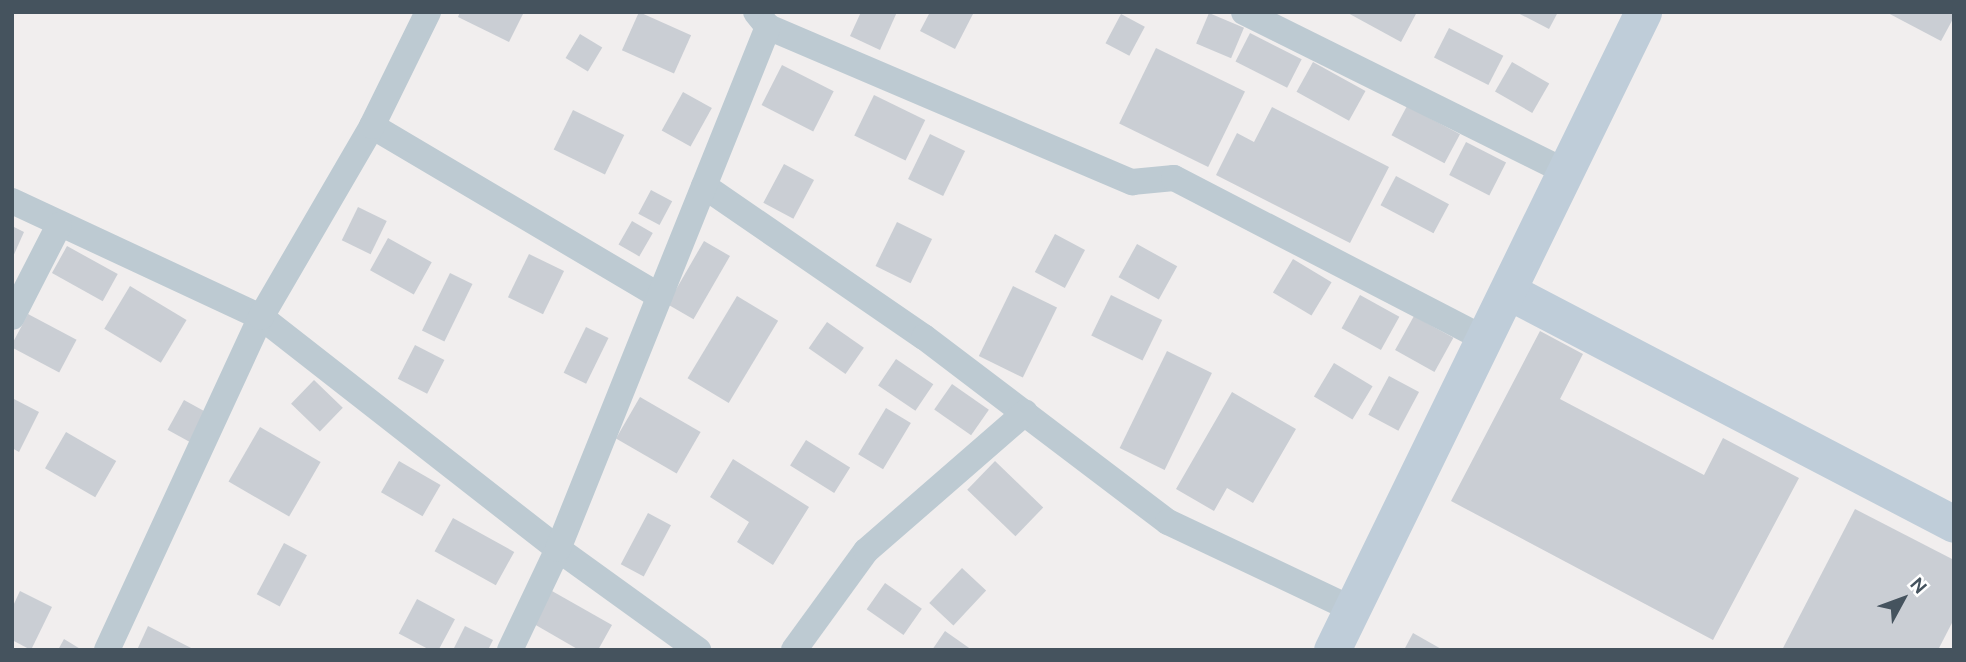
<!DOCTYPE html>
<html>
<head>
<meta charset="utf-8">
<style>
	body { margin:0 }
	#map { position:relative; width:1966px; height:662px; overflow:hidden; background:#f1eeee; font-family:Ubuntu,sans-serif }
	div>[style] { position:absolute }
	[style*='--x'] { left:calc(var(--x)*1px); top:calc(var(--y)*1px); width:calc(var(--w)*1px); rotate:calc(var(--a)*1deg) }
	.building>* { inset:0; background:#caced4; transform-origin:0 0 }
	.street>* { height:26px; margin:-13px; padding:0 13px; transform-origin:13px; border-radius:13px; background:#bdcad2 }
	.secondary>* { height:37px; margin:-18.5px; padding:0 18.5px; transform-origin:18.5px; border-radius:18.5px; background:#bfcdd9 }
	span { translate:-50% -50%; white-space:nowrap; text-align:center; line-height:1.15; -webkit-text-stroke:5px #fff; paint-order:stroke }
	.frame { position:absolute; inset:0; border:14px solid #45535e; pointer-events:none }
	.north { position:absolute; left:1868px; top:564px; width:70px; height:70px; -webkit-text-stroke:5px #fff; paint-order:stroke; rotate:49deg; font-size:19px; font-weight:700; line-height:28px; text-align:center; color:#45535e }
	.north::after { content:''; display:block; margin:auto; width:24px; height:32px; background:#45535e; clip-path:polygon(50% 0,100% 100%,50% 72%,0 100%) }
</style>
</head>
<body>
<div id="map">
	<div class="building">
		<div style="clip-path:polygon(460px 12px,524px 12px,509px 42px,458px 17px)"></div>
		<div style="left:639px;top:12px;width:57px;height:42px;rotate:24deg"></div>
		<div style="clip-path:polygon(861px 12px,897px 12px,880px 50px,850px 36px)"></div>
		<div style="clip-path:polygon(930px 12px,974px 12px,955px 49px,920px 31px)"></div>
		<div style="clip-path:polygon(1346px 12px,1417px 12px,1401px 42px)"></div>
		<div style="clip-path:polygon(1516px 12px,1558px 12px,1549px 29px)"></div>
		<div style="clip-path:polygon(1886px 12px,1954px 12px,1954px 17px,1941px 41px)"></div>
		<div style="left:1209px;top:13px;width:38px;height:33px;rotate:23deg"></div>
		<div style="left:1121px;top:14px;width:27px;height:33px;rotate:28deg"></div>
		<div style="left:1449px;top:28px;width:61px;height:33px;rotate:27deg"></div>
		<div style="left:1250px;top:33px;width:58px;height:32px;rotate:27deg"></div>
		<div style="left:580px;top:34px;width:26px;height:28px;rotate:31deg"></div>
		<div style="left:1156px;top:48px;width:99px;height:84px;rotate:26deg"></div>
		<div style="left:1313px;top:62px;width:60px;height:34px;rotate:29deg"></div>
		<div style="left:1512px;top:62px;width:43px;height:34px;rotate:30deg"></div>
		<div style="left:782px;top:65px;width:58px;height:45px;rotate:27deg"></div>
		<div style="left:683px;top:92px;width:33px;height:44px;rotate:29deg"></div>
		<div style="left:874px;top:95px;width:57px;height:45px;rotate:26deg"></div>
		<div style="left:1407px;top:106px;width:60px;height:33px;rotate:28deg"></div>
		<div style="clip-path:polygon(1272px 107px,1389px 167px,1350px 243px,1216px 175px,1237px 133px,1254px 142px)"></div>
		<div style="left:573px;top:110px;width:57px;height:44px;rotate:26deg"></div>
		<div style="left:930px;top:134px;width:39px;height:50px;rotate:26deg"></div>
		<div style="left:1466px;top:142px;width:45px;height:37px;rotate:27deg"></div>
		<div style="left:784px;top:164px;width:34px;height:44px;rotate:28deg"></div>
		<div style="left:1396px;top:176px;width:60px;height:33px;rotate:28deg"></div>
		<div style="left:651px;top:190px;width:24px;height:27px;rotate:28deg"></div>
		<div style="left:358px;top:207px;width:32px;height:37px;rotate:26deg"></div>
		<div style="left:632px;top:221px;width:24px;height:27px;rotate:30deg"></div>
		<div style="left:897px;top:222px;width:39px;height:49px;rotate:26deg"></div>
		<div style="clip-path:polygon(12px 226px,24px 232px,12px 259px)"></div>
		<div style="left:1055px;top:234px;width:34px;height:43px;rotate:28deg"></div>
		<div style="left:388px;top:238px;width:50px;height:37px;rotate:29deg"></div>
		<div style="left:704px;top:241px;width:30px;height:73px;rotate:30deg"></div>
		<div style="left:1137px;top:244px;width:46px;height:38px;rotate:29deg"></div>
		<div style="left:67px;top:246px;width:58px;height:31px;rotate:29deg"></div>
		<div style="left:529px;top:254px;width:39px;height:48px;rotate:26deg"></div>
		<div style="left:1293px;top:259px;width:45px;height:39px;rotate:31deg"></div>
		<div style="left:450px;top:273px;width:25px;height:64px;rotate:26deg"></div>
		<div style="left:130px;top:286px;width:66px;height:50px;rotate:31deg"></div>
		<div style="left:1013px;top:286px;width:49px;height:78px;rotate:26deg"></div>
		<div style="left:1111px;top:295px;width:57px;height:45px;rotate:26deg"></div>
		<div style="left:1360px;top:295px;width:45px;height:38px;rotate:29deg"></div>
		<div style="left:737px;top:296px;width:48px;height:96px;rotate:31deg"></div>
		<div style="left:28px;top:314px;width:55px;height:37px;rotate:28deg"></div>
		<div style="left:1414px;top:316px;width:45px;height:39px;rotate:29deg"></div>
		<div style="left:827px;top:322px;width:45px;height:32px;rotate:35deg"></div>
		<div style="left:586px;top:327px;width:25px;height:51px;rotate:26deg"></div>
		<div style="clip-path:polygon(1540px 331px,1583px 354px,1560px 399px,1704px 475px,1723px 438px,1799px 478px,1713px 640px,1451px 501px)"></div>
		<div style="left:415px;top:345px;width:33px;height:38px;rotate:27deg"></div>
		<div style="left:1167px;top:351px;width:50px;height:108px;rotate:26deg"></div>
		<div style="left:896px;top:359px;width:45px;height:32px;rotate:34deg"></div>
		<div style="left:1334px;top:363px;width:45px;height:39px;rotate:31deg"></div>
		<div style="left:1389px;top:376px;width:34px;height:44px;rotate:28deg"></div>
		<div style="left:314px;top:380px;width:40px;height:33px;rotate:44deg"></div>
		<div style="left:952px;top:384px;width:45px;height:31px;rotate:35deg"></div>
		<div style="clip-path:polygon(1232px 392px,1296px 429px,1253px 503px,1227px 488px,1214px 511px,1176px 489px)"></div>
		<div style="left:640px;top:397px;width:70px;height:48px;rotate:30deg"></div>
		<div style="clip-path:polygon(12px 398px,39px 412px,19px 452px,12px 448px)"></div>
		<div style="left:184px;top:400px;width:25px;height:34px;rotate:29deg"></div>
		<div style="left:886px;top:408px;width:29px;height:54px;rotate:31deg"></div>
		<div style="left:260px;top:427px;width:70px;height:63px;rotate:30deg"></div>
		<div style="left:66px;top:432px;width:58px;height:42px;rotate:30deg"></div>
		<div style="left:806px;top:440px;width:52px;height:30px;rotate:32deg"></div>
		<div style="clip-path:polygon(733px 459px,809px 507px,773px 565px,737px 542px,749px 522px,710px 497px)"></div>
		<div style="left:399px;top:461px;width:48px;height:36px;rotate:30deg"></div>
		<div style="left:995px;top:461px;width:67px;height:40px;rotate:44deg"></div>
		<div style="clip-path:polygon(1855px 509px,1954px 560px,1954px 619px,1938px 650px,1782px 650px)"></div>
		<div style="left:648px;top:513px;width:26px;height:58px;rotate:28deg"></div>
		<div style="left:453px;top:518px;width:70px;height:38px;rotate:29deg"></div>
		<div style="left:284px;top:543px;width:26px;height:58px;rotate:28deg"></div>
		<div style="left:962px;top:568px;width:33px;height:48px;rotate:43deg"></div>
		<div style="left:885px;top:583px;width:45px;height:32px;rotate:35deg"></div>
		<div style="clip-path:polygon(20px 591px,52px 607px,31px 650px,12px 640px,12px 608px)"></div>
		<div style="clip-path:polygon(552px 591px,612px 625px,598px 650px,579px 650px,534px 624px)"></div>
		<div style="left:417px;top:599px;width:43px;height:39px;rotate:28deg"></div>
		<div style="clip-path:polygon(148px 626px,195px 650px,137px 650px)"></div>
		<div style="clip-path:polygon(465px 626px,493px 640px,488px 650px,453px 650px)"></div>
		<div style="clip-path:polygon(945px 631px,972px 650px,932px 650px)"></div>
		<div style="clip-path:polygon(1413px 633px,1443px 650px,1404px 650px)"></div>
		<div style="clip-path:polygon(64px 639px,82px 650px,58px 650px)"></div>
	</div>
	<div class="street">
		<div style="--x:756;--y:12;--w:19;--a:51"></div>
		<div style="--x:768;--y:27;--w:396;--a:23.1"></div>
		<div style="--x:1132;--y:182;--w:42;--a:-5.4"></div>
		<div style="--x:1174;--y:178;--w:350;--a:27.4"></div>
		<div style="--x:1244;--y:12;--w:358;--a:26.4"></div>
		<div style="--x:372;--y:126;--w:334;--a:30.6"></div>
		<div style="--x:704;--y:186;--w:267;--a:34.5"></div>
		<div style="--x:924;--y:337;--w:306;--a:37.2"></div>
		<div style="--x:1168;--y:522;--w:204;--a:25.3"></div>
		<div style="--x:12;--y:201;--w:275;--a:25"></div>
		<div style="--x:261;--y:317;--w:377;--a:38"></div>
		<div style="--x:558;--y:549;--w:173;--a:35.8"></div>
		<div style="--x:12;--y:317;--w:103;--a:-62.9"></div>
		<div style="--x:107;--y:650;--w:367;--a:-65.2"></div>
		<div style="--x:261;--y:317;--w:221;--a:-59.8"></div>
		<div style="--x:372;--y:126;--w:127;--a:-63.8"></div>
		<div style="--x:510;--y:650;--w:112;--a:-64.6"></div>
		<div style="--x:558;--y:549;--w:563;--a:-68.09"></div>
		<div style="--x:794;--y:650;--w:122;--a:-54"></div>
		<div style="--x:866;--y:551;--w:211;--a:-41"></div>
	</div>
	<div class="secondary">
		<div style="--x:1508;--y:291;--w:503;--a:27.58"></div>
		<div style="--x:1332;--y:650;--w:710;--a:-64.01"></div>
	</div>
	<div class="frame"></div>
	<div class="north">N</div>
</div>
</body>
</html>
